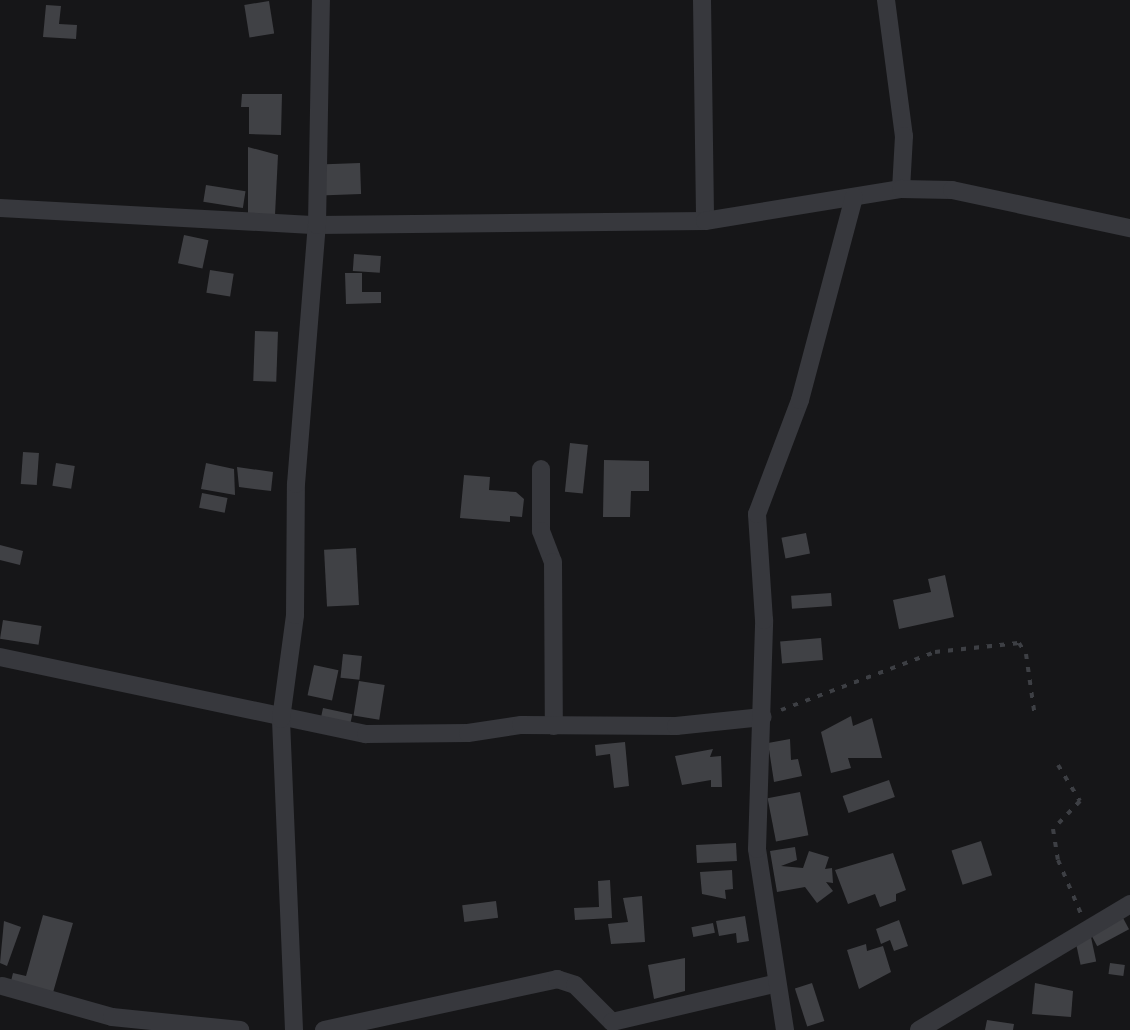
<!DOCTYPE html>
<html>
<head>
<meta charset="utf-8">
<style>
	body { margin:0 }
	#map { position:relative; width:1130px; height:1030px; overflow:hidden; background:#161618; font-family:Rubik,sans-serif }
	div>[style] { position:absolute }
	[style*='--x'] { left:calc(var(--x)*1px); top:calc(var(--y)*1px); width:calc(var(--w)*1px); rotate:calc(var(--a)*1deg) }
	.building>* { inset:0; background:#404145; transform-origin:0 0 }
	.path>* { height:4px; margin-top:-2px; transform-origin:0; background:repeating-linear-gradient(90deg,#3d3f44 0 5px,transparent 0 13px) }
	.street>* { height:18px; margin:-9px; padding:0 9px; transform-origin:9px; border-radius:9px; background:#37383d }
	span { translate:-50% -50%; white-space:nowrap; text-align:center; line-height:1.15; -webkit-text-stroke:9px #111113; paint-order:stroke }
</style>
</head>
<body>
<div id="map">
	<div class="building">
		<div style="left:269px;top:1px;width:33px;height:25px;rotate:81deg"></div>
		<div style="clip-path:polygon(46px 5px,61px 6px,59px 24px,77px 25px,76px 39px,43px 37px)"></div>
		<div style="clip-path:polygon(242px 94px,282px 94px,281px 135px,249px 134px,249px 107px,241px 107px)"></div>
		<div style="clip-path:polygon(248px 147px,278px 155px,275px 215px,248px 213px)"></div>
		<div style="left:360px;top:163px;width:31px;height:41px;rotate:88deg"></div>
		<div style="left:206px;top:185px;width:40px;height:17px;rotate:9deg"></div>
		<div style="left:184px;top:235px;width:25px;height:29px;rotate:12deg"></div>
		<div style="left:354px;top:254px;width:27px;height:17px;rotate:4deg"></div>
		<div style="left:210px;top:270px;width:24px;height:23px;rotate:9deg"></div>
		<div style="clip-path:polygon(345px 273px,362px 273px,362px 292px,381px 292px,381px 303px,346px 304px)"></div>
		<div style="left:255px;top:331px;width:23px;height:50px;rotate:2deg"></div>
		<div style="left:570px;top:443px;width:18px;height:49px;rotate:6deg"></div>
		<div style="left:23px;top:452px;width:16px;height:32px;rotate:4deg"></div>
		<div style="clip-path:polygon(604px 460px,649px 461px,649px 491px,631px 491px,630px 517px,603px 517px)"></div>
		<div style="left:56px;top:463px;width:19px;height:23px;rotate:9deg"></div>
		<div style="clip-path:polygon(206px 463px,234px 469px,235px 495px,201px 489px)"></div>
		<div style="clip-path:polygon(237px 467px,273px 472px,271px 491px,239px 487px)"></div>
		<div style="clip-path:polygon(464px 475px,490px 477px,489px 490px,516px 492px,524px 499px,522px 517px,510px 516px,510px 522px,460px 518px)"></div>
		<div style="left:202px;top:493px;width:26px;height:15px;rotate:11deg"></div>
		<div style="left:806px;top:533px;width:21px;height:25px;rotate:79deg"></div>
		<div style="clip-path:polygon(0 545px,23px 551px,20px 565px,0 560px)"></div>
		<div style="left:356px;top:548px;width:57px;height:32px;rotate:87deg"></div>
		<div style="clip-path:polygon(945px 575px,954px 617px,899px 629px,893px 600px,931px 592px,928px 579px)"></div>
		<div style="left:831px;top:593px;width:13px;height:40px;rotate:86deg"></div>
		<div style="left:3px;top:620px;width:39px;height:19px;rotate:9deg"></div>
		<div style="left:821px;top:638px;width:22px;height:41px;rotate:85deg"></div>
		<div style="left:343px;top:654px;width:19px;height:24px;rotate:6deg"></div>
		<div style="left:314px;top:665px;width:25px;height:31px;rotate:12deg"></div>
		<div style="left:359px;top:681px;width:26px;height:35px;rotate:9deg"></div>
		<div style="left:323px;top:708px;width:30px;height:17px;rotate:12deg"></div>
		<div style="clip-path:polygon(851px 716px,853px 726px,872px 718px,882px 758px,848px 758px,851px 768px,831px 773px,821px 732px)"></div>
		<div style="clip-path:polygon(790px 739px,791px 760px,798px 759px,802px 776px,774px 782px,768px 743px)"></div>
		<div style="clip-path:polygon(625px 742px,629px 786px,614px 788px,610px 754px,596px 756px,595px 745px)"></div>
		<div style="clip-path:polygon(713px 749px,710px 757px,721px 756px,722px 787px,711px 787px,711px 780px,682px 785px,675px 756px)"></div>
		<div style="left:889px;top:780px;width:18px;height:49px;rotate:71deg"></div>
		<div style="left:800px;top:792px;width:44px;height:33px;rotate:79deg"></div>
		<div style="left:981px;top:841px;width:36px;height:31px;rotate:72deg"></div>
		<div style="left:736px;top:843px;width:18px;height:40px;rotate:87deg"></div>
		<div style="clip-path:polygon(795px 847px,797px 860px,781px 866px,803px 868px,809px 851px,829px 857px,825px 869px,832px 868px,833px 883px,826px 882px,833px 891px,817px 903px,805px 887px,777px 892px,770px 851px)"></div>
		<div style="clip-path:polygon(893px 853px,906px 890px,896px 894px,896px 901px,880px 907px,875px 894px,848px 904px,835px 870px)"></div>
		<div style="clip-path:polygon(732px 870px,733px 889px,725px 890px,726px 899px,702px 894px,700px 872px)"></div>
		<div style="clip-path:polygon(610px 880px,612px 918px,575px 920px,574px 908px,599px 907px,598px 881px)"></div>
		<div style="clip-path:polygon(642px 896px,645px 942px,611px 944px,608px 924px,628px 922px,623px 898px)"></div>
		<div style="left:496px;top:901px;width:17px;height:34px;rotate:83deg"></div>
		<div style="clip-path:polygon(43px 915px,73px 923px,52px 996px,10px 985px,13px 973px,26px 976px)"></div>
		<div style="clip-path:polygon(745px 916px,749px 941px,737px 943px,736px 933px,719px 936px,716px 921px)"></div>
		<div style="left:1122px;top:916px;width:15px;height:36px;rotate:62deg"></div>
		<div style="clip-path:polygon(899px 920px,908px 946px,894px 951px,890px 940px,881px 944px,876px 929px)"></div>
		<div style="clip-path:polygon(4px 921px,21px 927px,7px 966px,0 963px)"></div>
		<div style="left:713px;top:923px;width:10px;height:22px;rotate:79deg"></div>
		<div style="left:1091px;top:937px;width:25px;height:16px;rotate:78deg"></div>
		<div style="clip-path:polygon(866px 944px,867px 951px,883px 946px,891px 972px,859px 989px,847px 950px)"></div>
		<div style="clip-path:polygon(685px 958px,685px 991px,654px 999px,648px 965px)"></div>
		<div style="left:1110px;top:963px;width:15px;height:11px;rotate:8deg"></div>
		<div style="left:812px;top:983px;width:40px;height:18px;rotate:72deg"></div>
		<div style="clip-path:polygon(1035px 983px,1073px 991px,1071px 1017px,1032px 1014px)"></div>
		<div style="clip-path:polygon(987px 1020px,1014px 1024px,1013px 1030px,985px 1030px)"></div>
	</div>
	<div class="path">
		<div style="--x:781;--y:710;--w:165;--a:-20.6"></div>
		<div style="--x:935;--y:652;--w:84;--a:-6.1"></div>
		<div style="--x:1019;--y:643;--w:13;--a:58"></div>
		<div style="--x:1026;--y:654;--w:64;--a:81.9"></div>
		<div style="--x:1058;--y:765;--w:42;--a:58.6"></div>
		<div style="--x:1080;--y:801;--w:39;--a:134"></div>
		<div style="--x:1053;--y:829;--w:31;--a:81"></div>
		<div style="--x:1058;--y:860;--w:59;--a:66.9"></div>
	</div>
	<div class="street">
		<div style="--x:702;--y:0;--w:221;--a:89.2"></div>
		<div style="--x:886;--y:0;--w:137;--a:82.5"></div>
		<div style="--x:904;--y:136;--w:53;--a:93.2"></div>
		<div style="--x:0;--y:208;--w:317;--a:3.1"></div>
		<div style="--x:317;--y:225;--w:388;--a:-0.6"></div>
		<div style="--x:705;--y:221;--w:199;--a:-9.3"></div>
		<div style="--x:901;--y:189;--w:51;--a:1.1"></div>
		<div style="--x:952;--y:190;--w:182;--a:12.1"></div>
		<div style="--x:541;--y:469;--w:62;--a:90"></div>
		<div style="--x:541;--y:531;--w:33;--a:69"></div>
		<div style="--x:553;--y:562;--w:164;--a:89.7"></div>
		<div style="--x:0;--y:657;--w:374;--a:11.9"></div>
		<div style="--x:366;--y:734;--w:102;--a:-0.6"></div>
		<div style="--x:468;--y:733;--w:54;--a:-8.6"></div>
		<div style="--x:521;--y:725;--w:155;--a:0.4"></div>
		<div style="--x:676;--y:726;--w:87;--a:-5.9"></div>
		<div style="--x:2;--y:986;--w:114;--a:15.7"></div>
		<div style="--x:112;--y:1017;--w:129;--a:5.8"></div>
		<div style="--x:294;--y:1030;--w:311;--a:-92.4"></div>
		<div style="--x:281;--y:719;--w:105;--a:-82.3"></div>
		<div style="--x:295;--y:615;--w:131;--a:-89.6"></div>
		<div style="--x:296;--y:484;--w:260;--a:-85.4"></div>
		<div style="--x:317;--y:225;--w:225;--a:-89"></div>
		<div style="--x:324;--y:1030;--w:239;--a:-12.3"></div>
		<div style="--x:557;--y:979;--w:19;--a:18"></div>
		<div style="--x:575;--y:985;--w:52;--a:45"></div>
		<div style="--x:612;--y:1022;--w:166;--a:-13.2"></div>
		<div style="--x:785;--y:1030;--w:183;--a:-98.8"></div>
		<div style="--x:757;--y:849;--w:229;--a:-88.2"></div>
		<div style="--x:764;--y:620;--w:106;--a:-93.8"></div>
		<div style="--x:757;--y:514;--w:122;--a:-69.3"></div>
		<div style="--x:800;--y:400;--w:210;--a:-75.1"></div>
		<div style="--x:919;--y:1030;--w:246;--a:-30.8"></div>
	</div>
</div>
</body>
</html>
